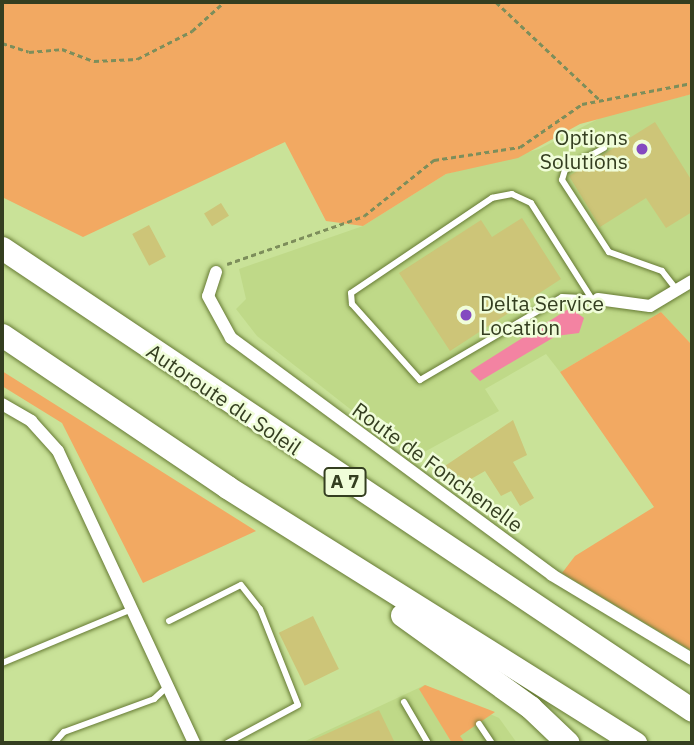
<!DOCTYPE html>
<html>
<head>
<meta charset="utf-8">
<style>
	body { margin:0 }
	#map { position:relative; width:694px; height:745px; overflow:hidden; background:#c9e298; font-family:"IBM Plex Sans",sans-serif }
	div>[style] { position:absolute }
	[style*='--x'] { left:calc(var(--x)*1px); top:calc(var(--y)*1px); width:calc(var(--w)*1px); rotate:calc(var(--a)*1deg) }
	.built>* { inset:0; background:#bfd988 }
	.green>* { inset:0; background:#f2a962 }
	.water>* { inset:0; background:#f383a2 }
	.building>* { inset:0; background:#cdc578; transform-origin:0 0 }
	.path>* { height:2.5px; margin-top:-1.25px; transform-origin:0; background:repeating-linear-gradient(90deg,#7d8e5b 0 5px,transparent 0 8.5px) }
	.roads { filter:drop-shadow(0 0 2px #667a34) drop-shadow(0 0 2px #667a34) }
	.service>* { height:6px; margin:-3px; padding:0 3px; transform-origin:3px; border-radius:3px; background:#fff }
	.minor>* { height:12px; margin:-6px; padding:0 6px; transform-origin:6px; border-radius:6px; background:#fff }
	.motorway>* { height:23px; margin:-11.5px; padding:0 11.5px; transform-origin:11.5px; border-radius:11.5px; background:#fff }
	.dots>* { width:19px; height:19px; translate:-50% -50%; box-sizing:border-box; border:4px solid #f0fdd9; border-radius:50% }
	span { translate:-50% -50%; white-space:nowrap; text-align:center; line-height:1.15; -webkit-text-stroke:5px #f0fdd9; paint-order:stroke }
	.shield-label span { padding:2px 5px; background:#f0fdd9; border:2px solid; border-radius:5px; -webkit-text-stroke-width:0 }
	.shield-label { font-size:19px; color:#343e20; font-weight:700 }
	.poi-label { font-size:21px; color:#343e20 }
	.right { translate:-100% -50%; text-align:right }
	.left { translate:0 -50%; text-align:left }
	.street-label { font-size:21px; color:#343e20 }
	.frame { position:absolute; inset:0; border:4px solid #343e20; pointer-events:none }
</style>
</head>
<body>
<div id="map">
	<div class="built">
		<div style="clip-path:polygon(692px 94px,692px 345px,661px 312px,560px 372px,546px 354px,485px 389px,499px 411px,406px 462px,400px 448px,257px 336px,236px 309px,246px 299px,239px 269px,363px 226px,446px 174px,539px 149px,608px 114px)"></div>
		<div style="clip-path:polygon(425px 685px,499px 718px,517px 743px,301px 743px)"></div>
	</div>
	<div class="green">
		<div style="clip-path:polygon(2px 2px,692px 2px,692px 94px,580px 124px,518px 158px,446px 174px,363px 226px,326px 221px,285px 142px,83px 237px,2px 197px)"></div>
		<div style="clip-path:polygon(661px 312px,692px 345px,692px 651px,562px 573px,575px 556px,654px 507px,560px 372px)"></div>
		<div style="clip-path:polygon(2px 371px,256px 531px,143px 583px,62px 423px,2px 386px)"></div>
		<div style="clip-path:polygon(425px 685px,495px 712px,460px 736px,465px 743px,452px 743px,419px 689px)"></div>
	</div>
	<div class="water">
		<div style="clip-path:polygon(570px 308px,584px 318px,579px 333px,556px 336px,480px 381px,470px 371px)"></div>
	</div>
	<div class="building">
		<div style="clip-path:polygon(655px 122px,692px 181px,692px 212px,666px 228px,646px 198px,600px 227px,569px 176px)"></div>
		<div style="left:221px;top:203px;width:15px;height:20px;rotate:58deg"></div>
		<div style="clip-path:polygon(522px 218px,561px 279px,450px 351px,399px 273px,481px 220px,492px 237px)"></div>
		<div style="left:149px;top:225px;width:36px;height:19px;rotate:62deg"></div>
		<div style="clip-path:polygon(513px 420px,527px 455px,513px 462px,534px 498px,520px 506px,511px 491px,501px 496px,485px 471px,464px 483px,459px 475px,447px 482px,439px 470px)"></div>
		<div style="left:313px;top:616px;width:59px;height:38px;rotate:64deg"></div>
		<div style="clip-path:polygon(379px 710px,395px 743px,306px 743px)"></div>
	</div>
	<div class="path">
		<div style="--x:496;--y:2;--w:143;--a:43.3"></div>
		<div style="--x:2;--y:43;--w:28;--a:18"></div>
		<div style="--x:29;--y:52;--w:33;--a:-5"></div>
		<div style="--x:62;--y:49;--w:34;--a:21"></div>
		<div style="--x:94;--y:61;--w:43;--a:-2.7"></div>
		<div style="--x:137;--y:59;--w:62;--a:-27"></div>
		<div style="--x:192;--y:31;--w:43;--a:-42.2"></div>
		<div style="--x:227;--y:264;--w:145;--a:-19.3"></div>
		<div style="--x:364;--y:216;--w:90;--a:-38.7"></div>
		<div style="--x:434;--y:160;--w:87;--a:-8.6"></div>
		<div style="--x:520;--y:147;--w:75;--a:-34.7"></div>
		<div style="--x:582;--y:104;--w:112;--a:-10.8"></div>
	</div>
	<div class="roads">
		<div class="service">
			<div style="--x:604;--y:148;--w:45;--a:150.6"></div>
			<div style="--x:565;--y:170;--w:10;--a:107"></div>
			<div style="--x:562;--y:180;--w:86;--a:56.9"></div>
			<div style="--x:609;--y:252;--w:56;--a:19.7"></div>
			<div style="--x:662;--y:271;--w:23;--a:52"></div>
			<div style="--x:590;--y:296;--w:110;--a:-122.4"></div>
			<div style="--x:531;--y:203;--w:21;--a:-155"></div>
			<div style="--x:512;--y:194;--w:20;--a:169"></div>
			<div style="--x:492;--y:198;--w:170;--a:146"></div>
			<div style="--x:351;--y:293;--w:11;--a:85"></div>
			<div style="--x:352;--y:304;--w:102;--a:48.2"></div>
			<div style="--x:420;--y:380;--w:164;--a:-30.3"></div>
			<div style="--x:562;--y:297;--w:35;--a:3"></div>
			<div style="--x:169;--y:621;--w:80;--a:-26.6"></div>
			<div style="--x:241;--y:585;--w:31;--a:52"></div>
			<div style="--x:260;--y:609;--w:103;--a:68.4"></div>
			<div style="--x:298;--y:705;--w:81;--a:151.8"></div>
			<div style="--x:2;--y:663;--w:141;--a:-22.6"></div>
			<div style="--x:404;--y:702;--w:48;--a:59.7"></div>
			<div style="--x:479;--y:724;--w:23;--a:56"></div>
			<div style="--x:54;--y:743;--w:15;--a:-48"></div>
			<div style="--x:64;--y:732;--w:96;--a:-20.1"></div>
			<div style="--x:154;--y:699;--w:18;--a:-43"></div>
		</div>
		<div class="minor">
			<div style="--x:216;--y:272;--w:25;--a:108"></div>
			<div style="--x:208;--y:296;--w:48;--a:61.3"></div>
			<div style="--x:231;--y:338;--w:399;--a:36.4"></div>
			<div style="--x:552;--y:575;--w:163;--a:31"></div>
			<div style="--x:598;--y:299;--w:52;--a:7.7"></div>
			<div style="--x:650;--y:306;--w:49;--a:-30.8"></div>
			<div style="--x:2;--y:404;--w:34;--a:30"></div>
			<div style="--x:31;--y:421;--w:40;--a:48"></div>
			<div style="--x:58;--y:451;--w:322;--a:65"></div>
		</div>
		<div class="motorway">
			<div style="--x:2;--y:248;--w:830;--a:33.8"></div>
			<div style="--x:2;--y:335;--w:272;--a:34"></div>
			<div style="--x:227;--y:487;--w:482;--a:32.1"></div>
			<div style="--x:402;--y:615;--w:158;--a:35.7"></div>
			<div style="--x:530;--y:707;--w:52;--a:43.5"></div>
		</div>
	</div>
	<div class="dots">
		<div style="left:642px;top:149px;background:#844ac0"></div>
		<div style="left:466px;top:315px;background:#844ac0"></div>
	</div>
	<div class="shield-label">
		<span style="left:345px;top:482px">A 7</span>
	</div>
	<div class="poi-label">
		<span class="right" style="left:628px;top:149px">Options<br>Solutions</span>
		<span class="left" style="left:480px;top:315px">Delta Service<br>Location</span>
	</div>
	<div class="street-label">
		<span style="left:224px;top:399px;rotate:34deg">Autoroute du Soleil</span>
		<span style="left:438px;top:467px;rotate:36deg">Route de Fonchenelle</span>
	</div>
	<div class="frame"></div>
</div>
</body>
</html>
